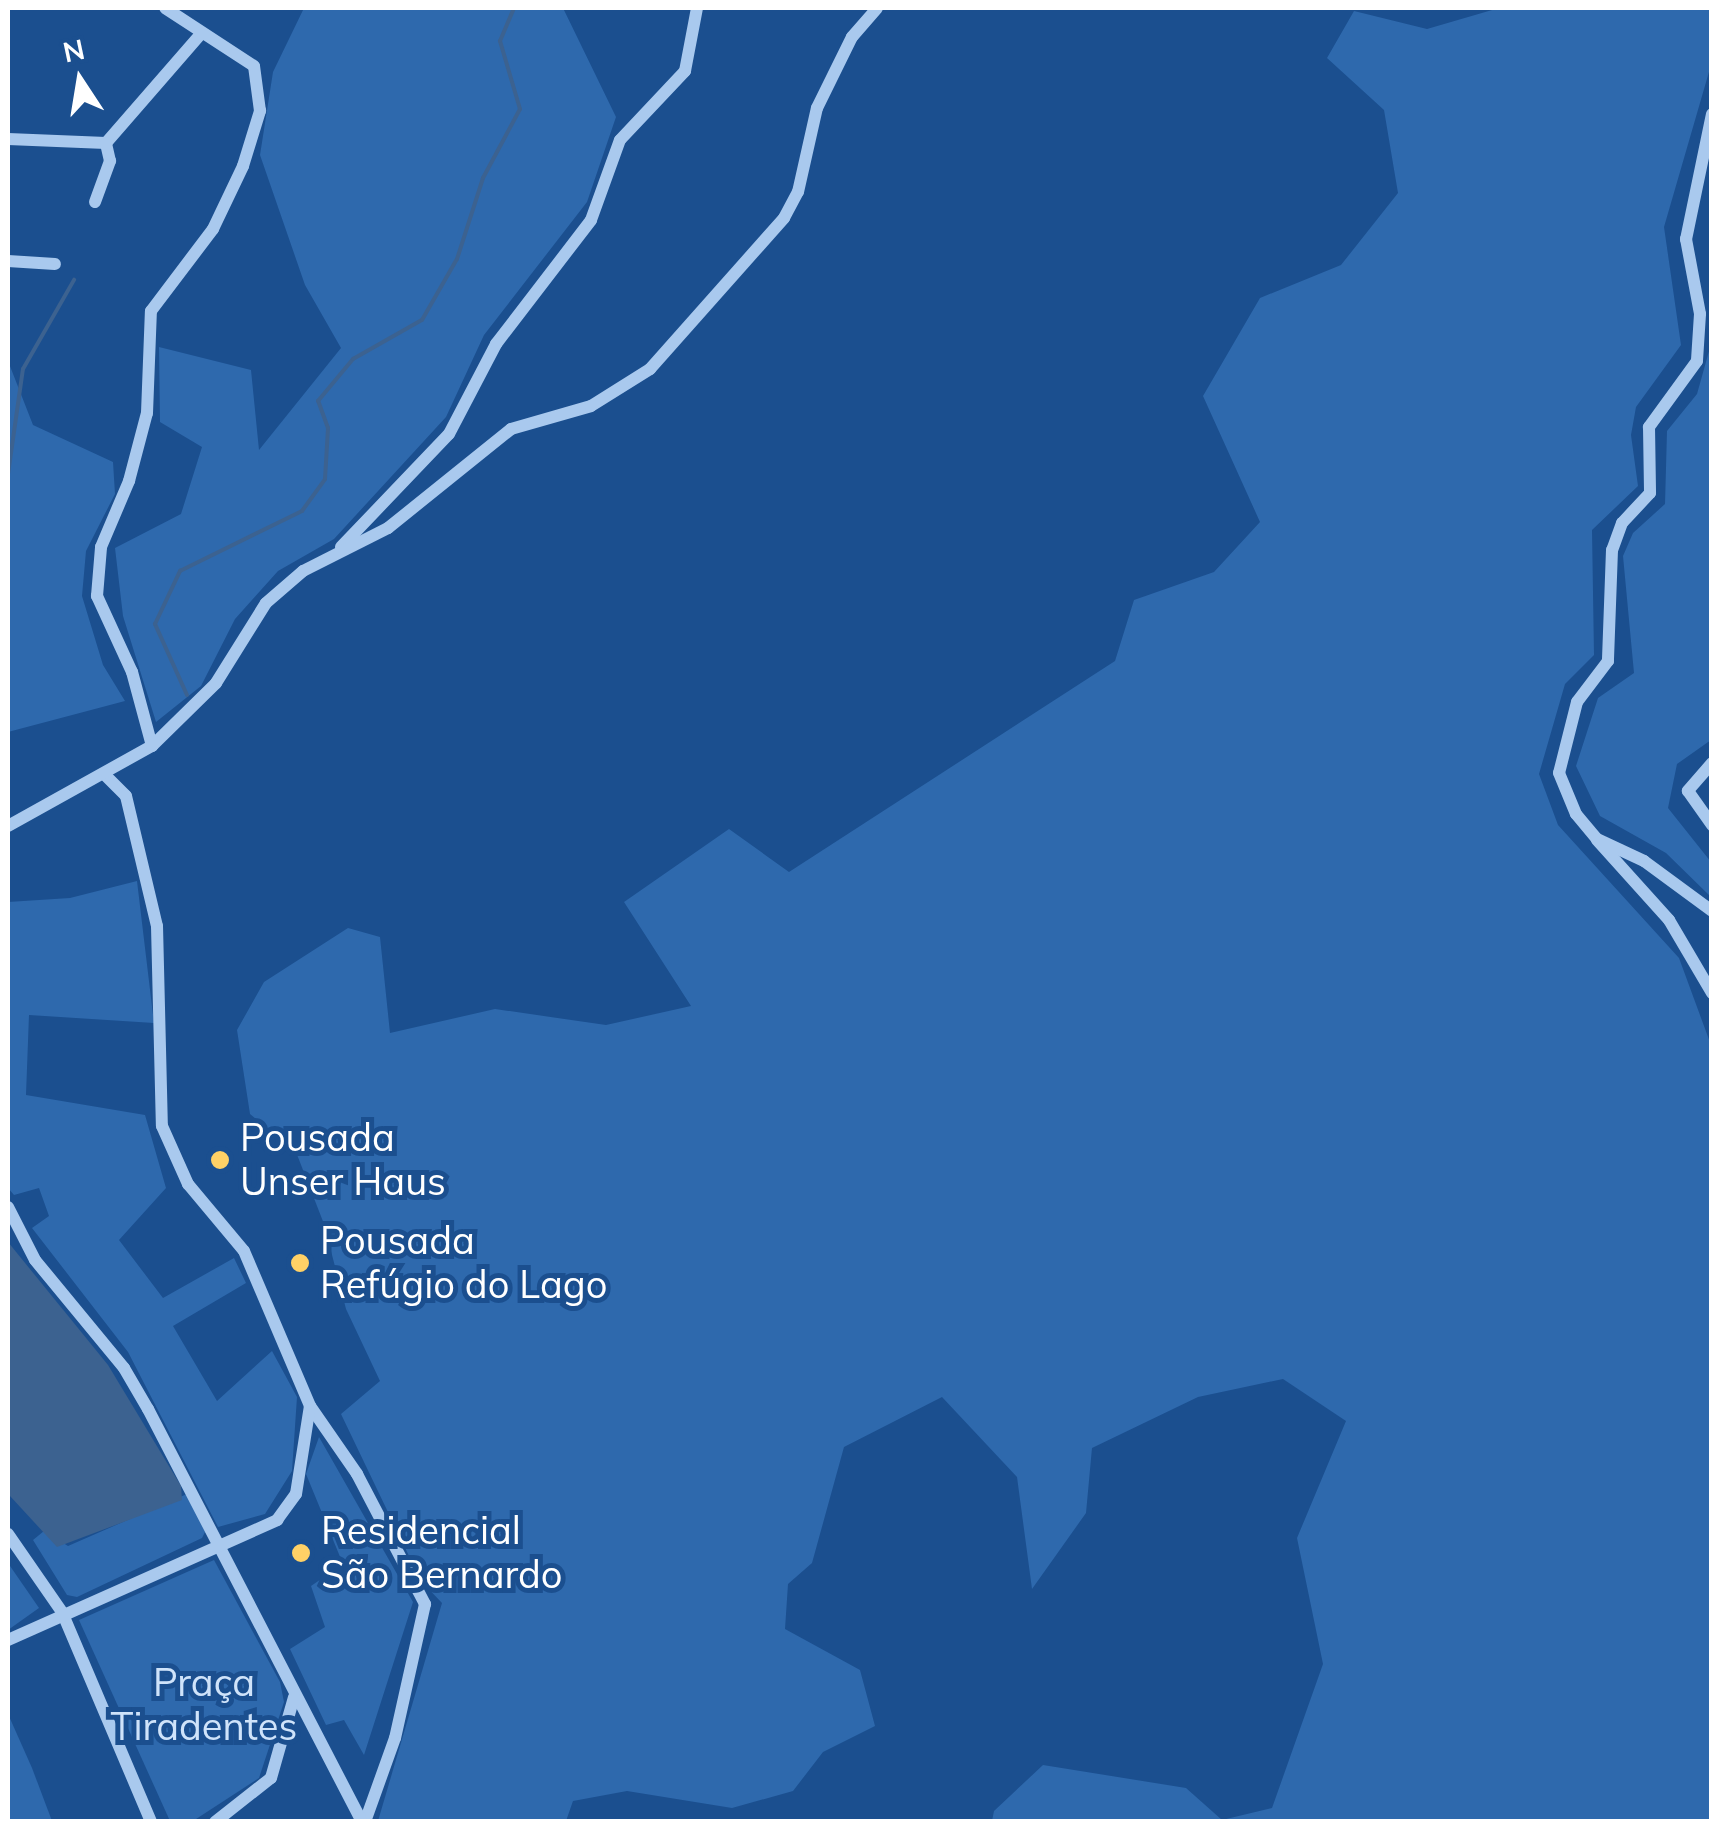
<!DOCTYPE html>
<html>
<head>
<meta charset="utf-8">
<style>
	body { margin:0 }
	#map { position:relative; width:1719px; height:1829px; overflow:hidden; background:#1b4f8f; font-family:Mulish,sans-serif }
	div>[style] { position:absolute }
	[style*='--x'] { left:calc(var(--x)*1px); top:calc(var(--y)*1px); width:calc(var(--w)*1px); rotate:calc(var(--a)*1deg) }
	.green>* { inset:0; background:#2e69ad }
	.water>* { inset:0; background:#3c6290 }
	.stream>* { height:4px; margin:-2px; padding:0 2px; transform-origin:2px; border-radius:2px; background:#3c6290 }
	.minor>* { height:12px; margin:-6px; padding:0 6px; transform-origin:6px; border-radius:6px; background:#a9c9ee }
	.dots>* { width:28px; height:28px; translate:-50% -50%; box-sizing:border-box; border:5px solid #1b4f8f; border-radius:50% }
	span { translate:-50% -50%; white-space:nowrap; text-align:center; line-height:1.15; -webkit-text-stroke:10px #1b4f8f; paint-order:stroke }
	.poi-label { font-size:38px; color:#fff }
	.left { translate:0 -50%; text-align:left }
	.park-label { font-size:38px; color:#cfe3fa }
	.frame { position:absolute; inset:0; border:10px solid #fff; pointer-events:none }
	.north { position:absolute; left:30px; top:30px; width:100px; height:100px; -webkit-text-stroke:8px #1b4f8f; paint-order:stroke; rotate:348deg; font-size:28px; font-weight:700; line-height:40px; text-align:center; color:#fff }
	.north::after { content:''; display:block; margin:auto; width:35px; height:45px; background:#fff; clip-path:polygon(50% 0,100% 100%,50% 72%,0 100%) }
</style>
</head>
<body>
<div id="map">
	<div class="green">
		<div style="clip-path:polygon(304px 8px,563px 8px,616px 117px,587px 202px,484px 335px,446px 417px,334px 539px,278px 571px,235px 619px,201px 686px,156px 722px,123px 616px,115px 548px,181px 514px,202px 447px,160px 422px,159px 347px,251px 370px,259px 450px,341px 348px,305px 285px,260px 155px,273px 72px)"></div>
		<div style="clip-path:polygon(1499px 8px,1711px 8px,1711px 65px,1664px 227px,1681px 345px,1636px 407px,1631px 435px,1638px 486px,1592px 530px,1594px 655px,1565px 684px,1539px 774px,1558px 825px,1679px 958px,1711px 1045px,1711px 1821px,992px 1821px,994px 1811px,1043px 1765px,1186px 1788px,1222px 1820px,1272px 1808px,1323px 1664px,1297px 1538px,1346px 1421px,1283px 1379px,1198px 1397px,1092px 1448px,1086px 1513px,1032px 1589px,1017px 1477px,942px 1397px,844px 1447px,812px 1563px,788px 1584px,785px 1629px,860px 1670px,875px 1726px,823px 1752px,793px 1791px,732px 1808px,627px 1791px,573px 1801px,566px 1821px,378px 1821px,442px 1603px,421px 1581px,341px 1414px,380px 1381px,346px 1309px,324px 1224px,296px 1152px,250px 1114px,237px 1030px,264px 982px,348px 928px,380px 937px,390px 1033px,495px 1009px,606px 1025px,691px 1006px,624px 902px,729px 829px,789px 872px,1115px 661px,1134px 600px,1214px 572px,1260px 522px,1203px 396px,1260px 298px,1341px 265px,1398px 193px,1384px 110px,1327px 58px,1354px 11px,1427px 29px)"></div>
		<div style="clip-path:polygon(1711px 344px,1711px 740px,1677px 764px,1668px 808px,1711px 862px,1711px 897px,1666px 853px,1600px 816px,1576px 766px,1598px 698px,1634px 673px,1623px 556px,1633px 533px,1665px 504px,1667px 431px,1697px 394px)"></div>
		<div style="clip-path:polygon(8px 361px,33px 425px,113px 462px,115px 494px,86px 551px,82px 596px,103px 665px,125px 701px,8px 732px)"></div>
		<div style="clip-path:polygon(137px 881px,154px 1023px,29px 1015px,26px 1095px,145px 1115px,166px 1188px,119px 1240px,163px 1298px,234px 1258px,246px 1283px,173px 1326px,217px 1401px,272px 1351px,297px 1397px,292px 1471px,265px 1514px,218px 1527px,128px 1352px,32px 1228px,49px 1216px,39px 1188px,14px 1195px,8px 1188px,8px 902px,70px 898px)"></div>
		<div style="clip-path:polygon(319px 1437px,413px 1602px,364px 1755px,344px 1720px,326px 1725px,290px 1649px,325px 1627px,311px 1586px,343px 1564px,306px 1474px)"></div>
		<div style="clip-path:polygon(187px 1494px,205px 1532px,202px 1538px,77px 1597px,67px 1595px,33px 1540px,44px 1531px,68px 1546px)"></div>
		<div style="clip-path:polygon(214px 1560px,280px 1682px,284px 1702px,259px 1778px,193px 1821px,170px 1821px,79px 1620px)"></div>
		<div style="clip-path:polygon(8px 1563px,39px 1608px,8px 1630px)"></div>
		<div style="clip-path:polygon(8px 1714px,32px 1768px,52px 1821px,8px 1821px)"></div>
	</div>
	<div class="water">
		<div style="clip-path:polygon(8px 1242px,108px 1365px,181px 1486px,182px 1500px,57px 1547px,10px 1496px)"></div>
	</div>
	<div class="stream">
		<div style="--x:8;--y:474;--w:106;--a:-81.9"></div>
		<div style="--x:23;--y:369;--w:103;--a:-60.2"></div>
		<div style="--x:187;--y:695;--w:78;--a:-114.3"></div>
		<div style="--x:155;--y:624;--w:59;--a:-64.7"></div>
		<div style="--x:180;--y:571;--w:136;--a:-26.2"></div>
		<div style="--x:302;--y:511;--w:39;--a:-54"></div>
		<div style="--x:325;--y:479;--w:51;--a:-86.6"></div>
		<div style="--x:328;--y:428;--w:29;--a:-110"></div>
		<div style="--x:318;--y:401;--w:55;--a:-50.2"></div>
		<div style="--x:353;--y:359;--w:79;--a:-29.5"></div>
		<div style="--x:422;--y:320;--w:70;--a:-60.2"></div>
		<div style="--x:457;--y:259;--w:85;--a:-72.2"></div>
		<div style="--x:483;--y:178;--w:78;--a:-61.8"></div>
		<div style="--x:520;--y:109;--w:71;--a:-106.4"></div>
		<div style="--x:500;--y:41;--w:36;--a:-67"></div>
	</div>
	<div class="minor">
		<div style="--x:1712;--y:114;--w:128;--a:101.7"></div>
		<div style="--x:1686;--y:239;--w:76;--a:79.4"></div>
		<div style="--x:1700;--y:314;--w:47;--a:93.7"></div>
		<div style="--x:1697;--y:361;--w:82;--a:126"></div>
		<div style="--x:1649;--y:427;--w:66;--a:89.1"></div>
		<div style="--x:1650;--y:493;--w:41;--a:133"></div>
		<div style="--x:1622;--y:523;--w:29;--a:110"></div>
		<div style="--x:1612;--y:550;--w:111;--a:92.1"></div>
		<div style="--x:1608;--y:661;--w:51;--a:127.1"></div>
		<div style="--x:1577;--y:702;--w:73;--a:104.2"></div>
		<div style="--x:1559;--y:773;--w:44;--a:67.5"></div>
		<div style="--x:1576;--y:814;--w:33;--a:50"></div>
		<div style="--x:1597;--y:839;--w:52;--a:25.1"></div>
		<div style="--x:1644;--y:861;--w:84;--a:36.3"></div>
		<div style="--x:8;--y:139;--w:98;--a:2.3"></div>
		<div style="--x:106;--y:143;--w:143;--a:-49"></div>
		<div style="--x:95;--y:202;--w:44;--a:-69.9"></div>
		<div style="--x:110;--y:161;--w:18;--a:-103"></div>
		<div style="--x:8;--y:261;--w:47;--a:3.7"></div>
		<div style="--x:341;--y:547;--w:156;--a:-46.3"></div>
		<div style="--x:449;--y:434;--w:102;--a:-62.4"></div>
		<div style="--x:496;--y:344;--w:156;--a:-52.5"></div>
		<div style="--x:591;--y:220;--w:85;--a:-70.1"></div>
		<div style="--x:620;--y:140;--w:95;--a:-46.7"></div>
		<div style="--x:685;--y:71;--w:64;--a:-79.2"></div>
		<div style="--x:152;--y:746;--w:77;--a:-105.1"></div>
		<div style="--x:132;--y:672;--w:84;--a:-114.7"></div>
		<div style="--x:97;--y:596;--w:49;--a:-85.3"></div>
		<div style="--x:101;--y:547;--w:72;--a:-67"></div>
		<div style="--x:129;--y:481;--w:70;--a:-75.2"></div>
		<div style="--x:147;--y:413;--w:102;--a:-87.8"></div>
		<div style="--x:151;--y:311;--w:103;--a:-52.9"></div>
		<div style="--x:213;--y:229;--w:70;--a:-64.5"></div>
		<div style="--x:243;--y:166;--w:58;--a:-72.8"></div>
		<div style="--x:260;--y:111;--w:45;--a:-97.6"></div>
		<div style="--x:254;--y:66;--w:106;--a:-146.9"></div>
		<div style="--x:1712;--y:763;--w:37;--a:131"></div>
		<div style="--x:1688;--y:791;--w:42;--a:54.8"></div>
		<div style="--x:106;--y:776;--w:28;--a:45"></div>
		<div style="--x:126;--y:796;--w:134;--a:76.6"></div>
		<div style="--x:157;--y:926;--w:200;--a:88.6"></div>
		<div style="--x:162;--y:1126;--w:64;--a:65.9"></div>
		<div style="--x:188;--y:1184;--w:87;--a:50.1"></div>
		<div style="--x:244;--y:1251;--w:168;--a:66.9"></div>
		<div style="--x:310;--y:1406;--w:83;--a:55.3"></div>
		<div style="--x:357;--y:1474;--w:147;--a:62.4"></div>
		<div style="--x:425;--y:1604;--w:137;--a:102.6"></div>
		<div style="--x:395;--y:1738;--w:89;--a:109.7"></div>
		<div style="--x:8;--y:826;--w:165;--a:-29.1"></div>
		<div style="--x:152;--y:746;--w:90;--a:-44.5"></div>
		<div style="--x:216;--y:683;--w:94;--a:-58"></div>
		<div style="--x:266;--y:603;--w:49;--a:-40.9"></div>
		<div style="--x:303;--y:571;--w:95;--a:-26.8"></div>
		<div style="--x:388;--y:528;--w:158;--a:-38.8"></div>
		<div style="--x:511;--y:429;--w:83;--a:-16"></div>
		<div style="--x:591;--y:406;--w:70;--a:-32.1"></div>
		<div style="--x:650;--y:369;--w:202;--a:-48.4"></div>
		<div style="--x:784;--y:218;--w:30;--a:-62"></div>
		<div style="--x:798;--y:192;--w:86;--a:-77.3"></div>
		<div style="--x:817;--y:108;--w:79;--a:-63.8"></div>
		<div style="--x:852;--y:37;--w:38;--a:-49"></div>
		<div style="--x:1597;--y:840;--w:108;--a:48"></div>
		<div style="--x:1669;--y:920;--w:85;--a:59.5"></div>
		<div style="--x:8;--y:1207;--w:59;--a:63"></div>
		<div style="--x:35;--y:1260;--w:140;--a:50.5"></div>
		<div style="--x:124;--y:1368;--w:48;--a:59.7"></div>
		<div style="--x:148;--y:1409;--w:465;--a:62.6"></div>
		<div style="--x:8;--y:1534;--w:95;--a:55.3"></div>
		<div style="--x:62;--y:1612;--w:228;--a:67"></div>
		<div style="--x:8;--y:1640;--w:295;--a:-24"></div>
		<div style="--x:277;--y:1520;--w:32;--a:-54"></div>
		<div style="--x:296;--y:1494;--w:89;--a:-81"></div>
		<div style="--x:215;--y:1822;--w:71;--a:-38.2"></div>
		<div style="--x:271;--y:1778;--w:84;--a:-74.1"></div>
	</div>
	<div class="dots">
		<div style="left:220px;top:1160px;background:#ffd166"></div>
		<div style="left:300px;top:1263px;background:#ffd166"></div>
		<div style="left:301px;top:1553px;background:#ffd166"></div>
	</div>
	<div class="poi-label">
		<span class="left" style="left:240px;top:1160px">Pousada<br>Unser Haus</span>
		<span class="left" style="left:320px;top:1263px">Pousada<br>Refúgio do Lago</span>
		<span class="left" style="left:321px;top:1553px">Residencial<br>São Bernardo</span>
	</div>
	<div class="park-label">
		<span style="left:204px;top:1705px">Praça<br>Tiradentes</span>
	</div>
	<div class="frame"></div>
	<div class="north">N</div>
</div>
</body>
</html>
